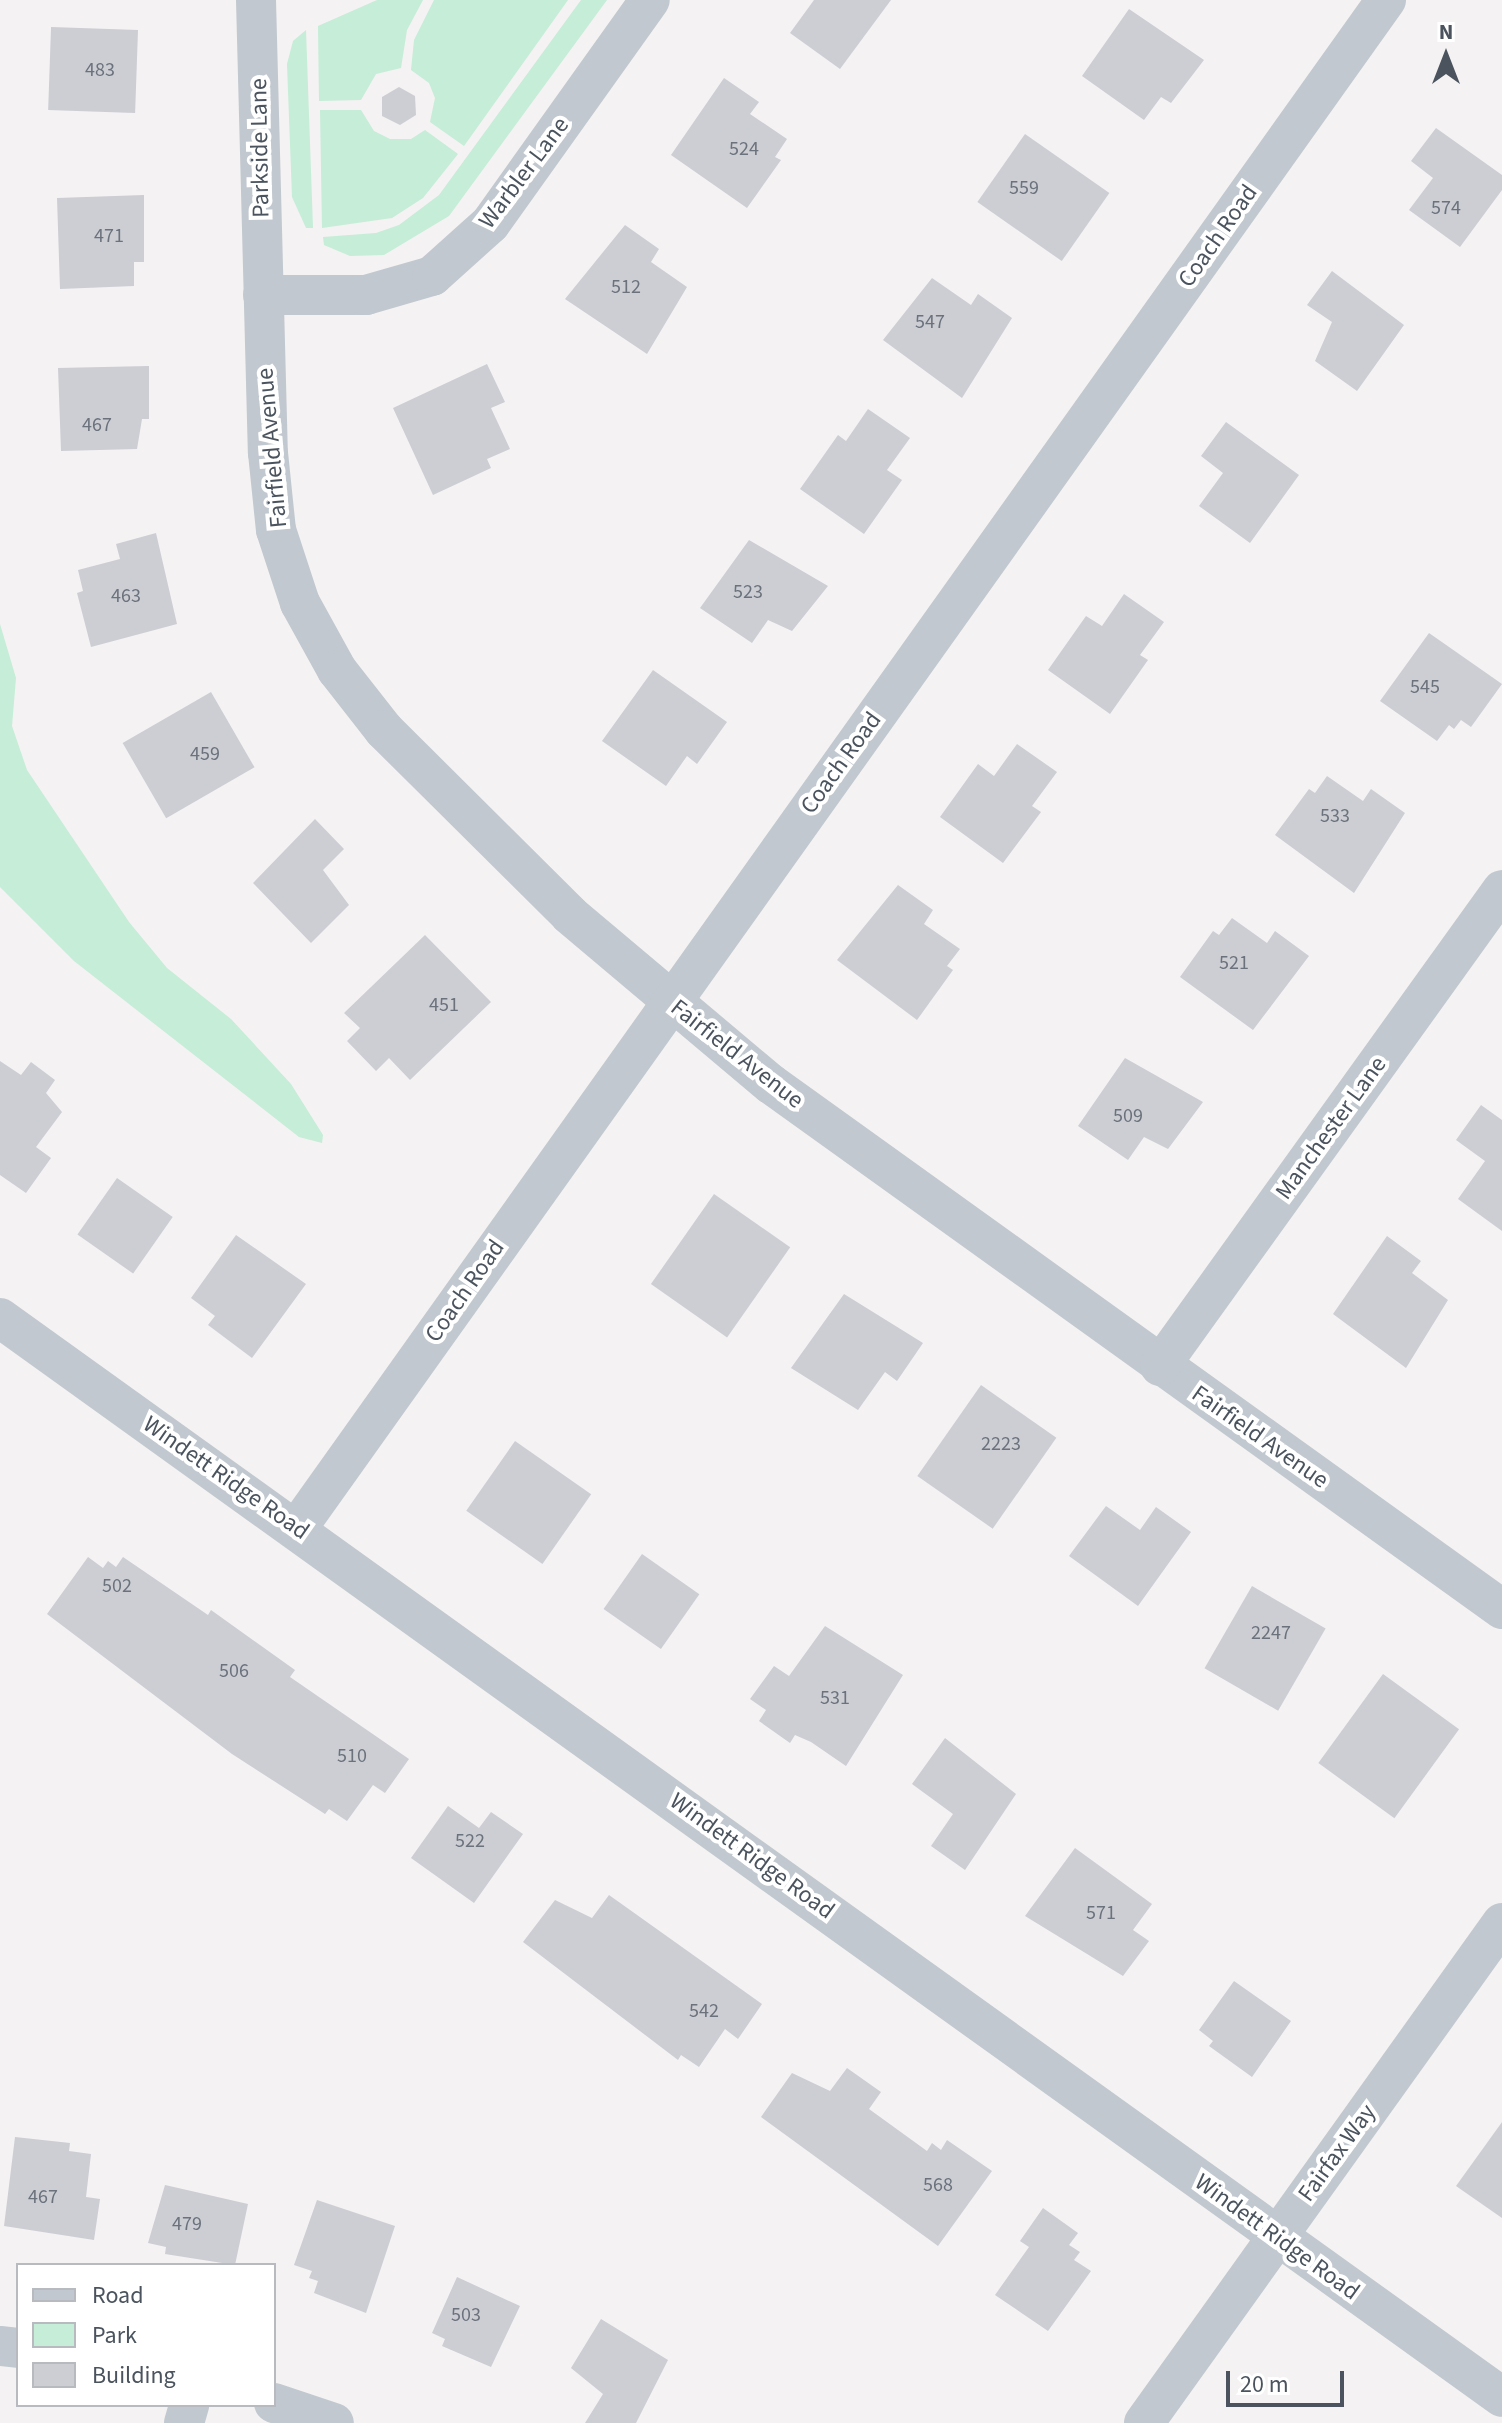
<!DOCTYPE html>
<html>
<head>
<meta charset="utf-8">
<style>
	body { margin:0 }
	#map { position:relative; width:1502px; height:2423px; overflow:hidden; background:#f4f2f2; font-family:"Source Sans 3",sans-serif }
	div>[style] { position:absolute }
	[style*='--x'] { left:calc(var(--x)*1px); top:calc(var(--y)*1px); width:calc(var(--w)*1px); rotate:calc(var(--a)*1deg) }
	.green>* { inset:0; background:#c5edd7 }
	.building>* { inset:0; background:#ccced4; transform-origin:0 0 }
	.street>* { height:40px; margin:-20px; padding:0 20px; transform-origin:20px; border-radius:20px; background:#c1c8cf }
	span { translate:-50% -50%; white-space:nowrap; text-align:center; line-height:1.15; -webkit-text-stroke:8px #fff; paint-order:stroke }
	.number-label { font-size:20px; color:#6b727c }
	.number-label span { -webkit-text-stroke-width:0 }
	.street-label { font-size:24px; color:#4b545e }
	.legend { position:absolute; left:16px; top:2263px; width:260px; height:144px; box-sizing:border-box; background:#fff; border:2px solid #b7bbbf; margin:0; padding:10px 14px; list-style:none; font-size:24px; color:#4b545e }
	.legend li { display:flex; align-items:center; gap:16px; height:40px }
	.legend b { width:40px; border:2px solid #b7bbbf }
	.north { position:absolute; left:1406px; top:16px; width:80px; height:80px; -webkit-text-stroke:6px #fff; paint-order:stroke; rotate:0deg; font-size:22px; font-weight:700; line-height:32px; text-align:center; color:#4b545e }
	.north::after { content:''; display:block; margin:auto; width:28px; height:36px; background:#4b545e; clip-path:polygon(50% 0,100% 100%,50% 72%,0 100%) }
	.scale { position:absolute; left:1226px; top:2371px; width:118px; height:36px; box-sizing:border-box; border:4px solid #4b545e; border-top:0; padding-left:10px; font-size:24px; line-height:28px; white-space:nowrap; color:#4b545e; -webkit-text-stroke:6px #fff; paint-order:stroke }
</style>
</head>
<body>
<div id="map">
	<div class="green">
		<div style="clip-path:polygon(377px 0,423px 0,407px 30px,401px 68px,376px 74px,361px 100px,319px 101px,318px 26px)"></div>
		<div style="clip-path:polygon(434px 0,568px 0,464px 146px,430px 122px,435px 98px,429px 83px,411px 70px,414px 40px)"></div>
		<div style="clip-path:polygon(581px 0,607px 0,449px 216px,384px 255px,350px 256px,324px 245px,323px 237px,376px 233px,399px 225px,439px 195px)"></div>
		<div style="clip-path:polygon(306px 30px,313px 228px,306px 228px,292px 197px,287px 64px,293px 41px)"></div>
		<div style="clip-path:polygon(320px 110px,361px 110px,374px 131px,390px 139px,411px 139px,425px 130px,458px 154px,423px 198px,392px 218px,322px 228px)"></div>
		<div style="clip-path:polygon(0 624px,16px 678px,12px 726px,27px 770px,129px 922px,167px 968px,231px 1019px,291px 1084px,323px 1135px,322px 1143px,299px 1137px,74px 961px,0 887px)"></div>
	</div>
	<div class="building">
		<div style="clip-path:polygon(814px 0,891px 0,840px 69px,790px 33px)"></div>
		<div style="clip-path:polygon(1129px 9px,1204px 60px,1171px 103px,1161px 97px,1144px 120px,1082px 76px)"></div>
		<div style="left:138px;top:30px;width:83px;height:87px;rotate:92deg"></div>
		<div style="clip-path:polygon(724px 78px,759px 102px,750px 114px,787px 139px,775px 157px,781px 160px,747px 208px,671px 155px)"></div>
		<div style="clip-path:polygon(399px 87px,415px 96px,416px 115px,400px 125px,382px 116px,382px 97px)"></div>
		<div style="clip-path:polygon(1436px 128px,1502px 175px,1502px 190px,1460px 247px,1409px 210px,1433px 178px,1411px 161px)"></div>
		<div style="left:1025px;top:134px;width:103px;height:83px;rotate:35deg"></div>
		<div style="clip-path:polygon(144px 195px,144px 262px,134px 262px,134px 286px,60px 289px,57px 198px)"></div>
		<div style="clip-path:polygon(625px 225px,659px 249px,651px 262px,687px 287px,647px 354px,565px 299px)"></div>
		<div style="clip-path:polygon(1332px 271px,1404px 325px,1357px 391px,1315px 361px,1332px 322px,1307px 305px)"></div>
		<div style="clip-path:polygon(932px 278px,971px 305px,978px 294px,1012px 318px,962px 398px,883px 340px)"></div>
		<div style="clip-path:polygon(487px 364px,505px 402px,491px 408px,510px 449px,487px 459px,491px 468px,433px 495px,393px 408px)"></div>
		<div style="clip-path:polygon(149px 366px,149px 419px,142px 419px,137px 449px,61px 451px,58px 368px)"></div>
		<div style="clip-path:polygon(868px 409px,910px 438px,887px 470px,902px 480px,864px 534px,800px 489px,838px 435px,846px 441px)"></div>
		<div style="clip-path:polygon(1226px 422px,1299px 475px,1250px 543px,1199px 506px,1223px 473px,1201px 456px)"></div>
		<div style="clip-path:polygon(156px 533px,177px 624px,91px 647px,77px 593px,83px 591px,78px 570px,120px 559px,116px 544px)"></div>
		<div style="clip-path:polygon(749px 540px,828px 586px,792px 631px,768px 620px,752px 643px,700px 608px)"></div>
		<div style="clip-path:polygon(1124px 594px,1164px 622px,1140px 655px,1148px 660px,1110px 714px,1048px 670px,1086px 616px,1102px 626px)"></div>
		<div style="clip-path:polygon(1429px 633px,1502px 684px,1471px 727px,1461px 720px,1454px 729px,1449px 725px,1437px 741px,1380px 701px)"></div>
		<div style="clip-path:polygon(653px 670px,727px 722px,697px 764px,687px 756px,666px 786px,602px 741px)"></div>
		<div style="left:211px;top:692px;width:87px;height:102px;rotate:60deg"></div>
		<div style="clip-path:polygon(1017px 744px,1057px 772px,1032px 806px,1041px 812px,1003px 863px,940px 817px,978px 764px,994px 776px)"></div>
		<div style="clip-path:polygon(1327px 776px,1363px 801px,1371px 789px,1405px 813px,1354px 893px,1275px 835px,1309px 789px,1315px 793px)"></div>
		<div style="clip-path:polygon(315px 819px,344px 849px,323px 870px,349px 905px,311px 943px,253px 883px)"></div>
		<div style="clip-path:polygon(898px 885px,933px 910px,924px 924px,960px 949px,947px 966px,953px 970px,917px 1020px,837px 960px)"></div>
		<div style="clip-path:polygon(1232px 918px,1267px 943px,1275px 931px,1309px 956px,1253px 1030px,1180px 977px,1213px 931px,1219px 935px)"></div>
		<div style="clip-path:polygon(425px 935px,491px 1002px,410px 1080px,389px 1058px,376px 1071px,347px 1041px,360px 1028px,344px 1013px)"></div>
		<div style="clip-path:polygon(1125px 1058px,1203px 1102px,1168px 1149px,1144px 1137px,1128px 1160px,1078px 1126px)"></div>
		<div style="clip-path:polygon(0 1061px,21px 1075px,31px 1062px,55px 1080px,46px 1093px,62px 1112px,36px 1147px,51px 1158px,26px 1193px,0 1175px)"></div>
		<div style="clip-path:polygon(1481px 1105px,1502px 1120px,1502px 1231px,1458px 1199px,1485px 1161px,1456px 1140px)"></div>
		<div style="left:117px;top:1178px;width:68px;height:69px;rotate:35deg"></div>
		<div style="left:714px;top:1194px;width:93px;height:110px;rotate:35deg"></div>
		<div style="clip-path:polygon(236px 1235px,306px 1284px,252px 1358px,208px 1325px,215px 1316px,191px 1298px)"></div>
		<div style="clip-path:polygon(1387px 1236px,1421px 1261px,1412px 1273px,1448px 1300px,1406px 1368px,1333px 1314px)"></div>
		<div style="clip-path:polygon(844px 1294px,923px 1343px,897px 1381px,885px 1372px,858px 1410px,791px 1368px)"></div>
		<div style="left:981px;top:1385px;width:92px;height:111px;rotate:35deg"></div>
		<div style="left:515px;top:1441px;width:93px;height:85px;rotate:35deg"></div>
		<div style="clip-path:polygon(1106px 1506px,1140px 1530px,1156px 1507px,1191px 1532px,1138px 1606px,1069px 1556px)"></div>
		<div style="left:642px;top:1554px;width:70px;height:67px;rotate:35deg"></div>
		<div style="clip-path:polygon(88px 1557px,103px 1568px,108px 1561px,116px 1567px,123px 1557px,208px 1615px,211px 1610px,295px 1670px,290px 1677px,409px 1759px,385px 1793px,373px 1785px,347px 1821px,329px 1809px,325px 1814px,232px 1754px,47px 1614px)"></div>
		<div style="left:1252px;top:1586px;width:85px;height:95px;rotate:30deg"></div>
		<div style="clip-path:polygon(825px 1626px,903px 1675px,846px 1766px,811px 1742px,795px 1735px,790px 1743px,759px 1721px,766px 1710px,750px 1699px,774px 1666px,789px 1676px)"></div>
		<div style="left:1383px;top:1674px;width:94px;height:110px;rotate:36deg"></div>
		<div style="clip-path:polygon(945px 1738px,1016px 1794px,965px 1870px,931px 1846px,953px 1814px,912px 1784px)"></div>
		<div style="clip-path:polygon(448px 1806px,479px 1828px,491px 1812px,523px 1834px,474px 1903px,411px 1858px)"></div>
		<div style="clip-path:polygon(1075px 1848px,1152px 1904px,1133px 1930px,1149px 1941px,1123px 1976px,1025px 1916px)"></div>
		<div style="clip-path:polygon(609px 1895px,762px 2004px,738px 2039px,725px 2029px,699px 2067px,681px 2055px,678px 2060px,523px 1942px,555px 1900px,592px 1918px)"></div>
		<div style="clip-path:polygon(1234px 1981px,1291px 2021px,1252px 2077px,1209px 2046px,1213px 2041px,1199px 2030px)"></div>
		<div style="clip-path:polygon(847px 2068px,881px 2092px,869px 2109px,927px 2151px,932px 2143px,941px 2150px,947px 2140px,992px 2171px,938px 2246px,761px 2117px,792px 2073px,830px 2091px)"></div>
		<div style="clip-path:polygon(1502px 2122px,1502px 2218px,1456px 2186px)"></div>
		<div style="clip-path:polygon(15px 2137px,70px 2143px,69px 2151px,91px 2154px,86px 2197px,100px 2199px,94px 2240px,4px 2226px)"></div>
		<div style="clip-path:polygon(165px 2185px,248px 2204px,235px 2265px,165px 2254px,166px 2247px,148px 2243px)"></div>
		<div style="clip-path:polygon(317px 2200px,395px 2226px,366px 2313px,314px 2293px,318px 2281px,309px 2278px,312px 2271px,294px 2265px)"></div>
		<div style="clip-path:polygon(1043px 2208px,1078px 2233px,1069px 2245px,1080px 2252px,1074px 2260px,1091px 2271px,1048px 2331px,995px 2295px,1029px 2247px,1020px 2241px)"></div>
		<div style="clip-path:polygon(457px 2277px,520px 2306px,491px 2367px,442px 2346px,445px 2339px,432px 2333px)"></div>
		<div style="clip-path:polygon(601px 2319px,668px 2360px,636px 2423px,585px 2423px,603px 2394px,571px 2368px)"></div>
	</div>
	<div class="street">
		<div style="--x:256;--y:0;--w:453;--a:88.5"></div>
		<div style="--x:268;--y:453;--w:77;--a:84.1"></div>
		<div style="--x:276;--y:530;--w:77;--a:71.8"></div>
		<div style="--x:300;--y:603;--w:77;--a:61.1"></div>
		<div style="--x:337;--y:670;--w:76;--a:51.9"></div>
		<div style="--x:384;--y:730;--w:262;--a:44.8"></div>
		<div style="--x:570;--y:915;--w:263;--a:40.1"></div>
		<div style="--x:771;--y:1084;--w:900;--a:35.69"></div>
		<div style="--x:263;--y:295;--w:103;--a:0"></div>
		<div style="--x:366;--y:295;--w:69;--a:-16.1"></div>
		<div style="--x:432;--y:276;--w:78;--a:-41.9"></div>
		<div style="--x:490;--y:224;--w:275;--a:-54.5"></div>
		<div style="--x:0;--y:1318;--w:1849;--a:35.69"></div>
		<div style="--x:1160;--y:1366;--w:586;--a:-54.3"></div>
		<div style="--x:298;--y:1527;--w:1875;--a:-54.53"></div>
		<div style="--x:0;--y:2346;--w:18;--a:6"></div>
		<div style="--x:274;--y:2403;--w:63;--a:18.4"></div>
		<div style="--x:184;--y:2423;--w:19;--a:-74"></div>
		<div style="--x:1144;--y:2423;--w:615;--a:-54.4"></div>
	</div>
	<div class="number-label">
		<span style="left:100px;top:70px">483</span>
		<span style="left:744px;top:149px">524</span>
		<span style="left:1024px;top:188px">559</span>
		<span style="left:1446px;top:208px">574</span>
		<span style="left:109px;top:236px">471</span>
		<span style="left:626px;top:287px">512</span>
		<span style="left:930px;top:322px">547</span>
		<span style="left:97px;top:425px">467</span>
		<span style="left:748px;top:592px">523</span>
		<span style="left:126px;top:596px">463</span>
		<span style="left:1425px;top:687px">545</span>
		<span style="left:205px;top:754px">459</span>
		<span style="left:1335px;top:816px">533</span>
		<span style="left:1234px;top:963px">521</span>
		<span style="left:444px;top:1005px">451</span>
		<span style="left:1128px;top:1116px">509</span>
		<span style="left:1001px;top:1444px">2223</span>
		<span style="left:117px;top:1586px">502</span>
		<span style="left:1271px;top:1633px">2247</span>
		<span style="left:234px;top:1671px">506</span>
		<span style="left:835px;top:1698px">531</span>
		<span style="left:352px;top:1756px">510</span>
		<span style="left:470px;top:1841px">522</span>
		<span style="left:1101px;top:1913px">571</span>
		<span style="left:704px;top:2011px">542</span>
		<span style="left:938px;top:2185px">568</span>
		<span style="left:43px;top:2197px">467</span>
		<span style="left:187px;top:2224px">479</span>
		<span style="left:466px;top:2315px">503</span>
	</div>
	<div class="street-label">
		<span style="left:260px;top:148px;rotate:-91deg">Parkside Lane</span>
		<span style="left:524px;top:173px;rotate:-53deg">Warbler Lane</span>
		<span style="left:1218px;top:236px;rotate:-55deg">Coach Road</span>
		<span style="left:272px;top:448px;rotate:-95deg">Fairfield Avenue</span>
		<span style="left:841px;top:763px;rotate:-54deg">Coach Road</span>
		<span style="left:737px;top:1054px;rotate:38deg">Fairfield Avenue</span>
		<span style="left:1331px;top:1128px;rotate:-54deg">Manchester Lane</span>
		<span style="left:465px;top:1291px;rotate:-55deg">Coach Road</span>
		<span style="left:1260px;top:1437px;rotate:35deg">Fairfield Avenue</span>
		<span style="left:226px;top:1478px;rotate:35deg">Windett Ridge Road</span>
		<span style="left:752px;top:1856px;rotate:36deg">Windett Ridge Road</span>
		<span style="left:1337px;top:2153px;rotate:-54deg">Fairfax Way</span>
		<span style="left:1277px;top:2237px;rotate:36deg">Windett Ridge Road</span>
	</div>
	<ul class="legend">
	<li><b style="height:10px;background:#c1c8cf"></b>Road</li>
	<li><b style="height:22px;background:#c5edd7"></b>Park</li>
	<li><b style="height:22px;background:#ccced4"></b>Building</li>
	</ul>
	<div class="north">N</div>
	<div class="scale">20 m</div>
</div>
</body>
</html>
